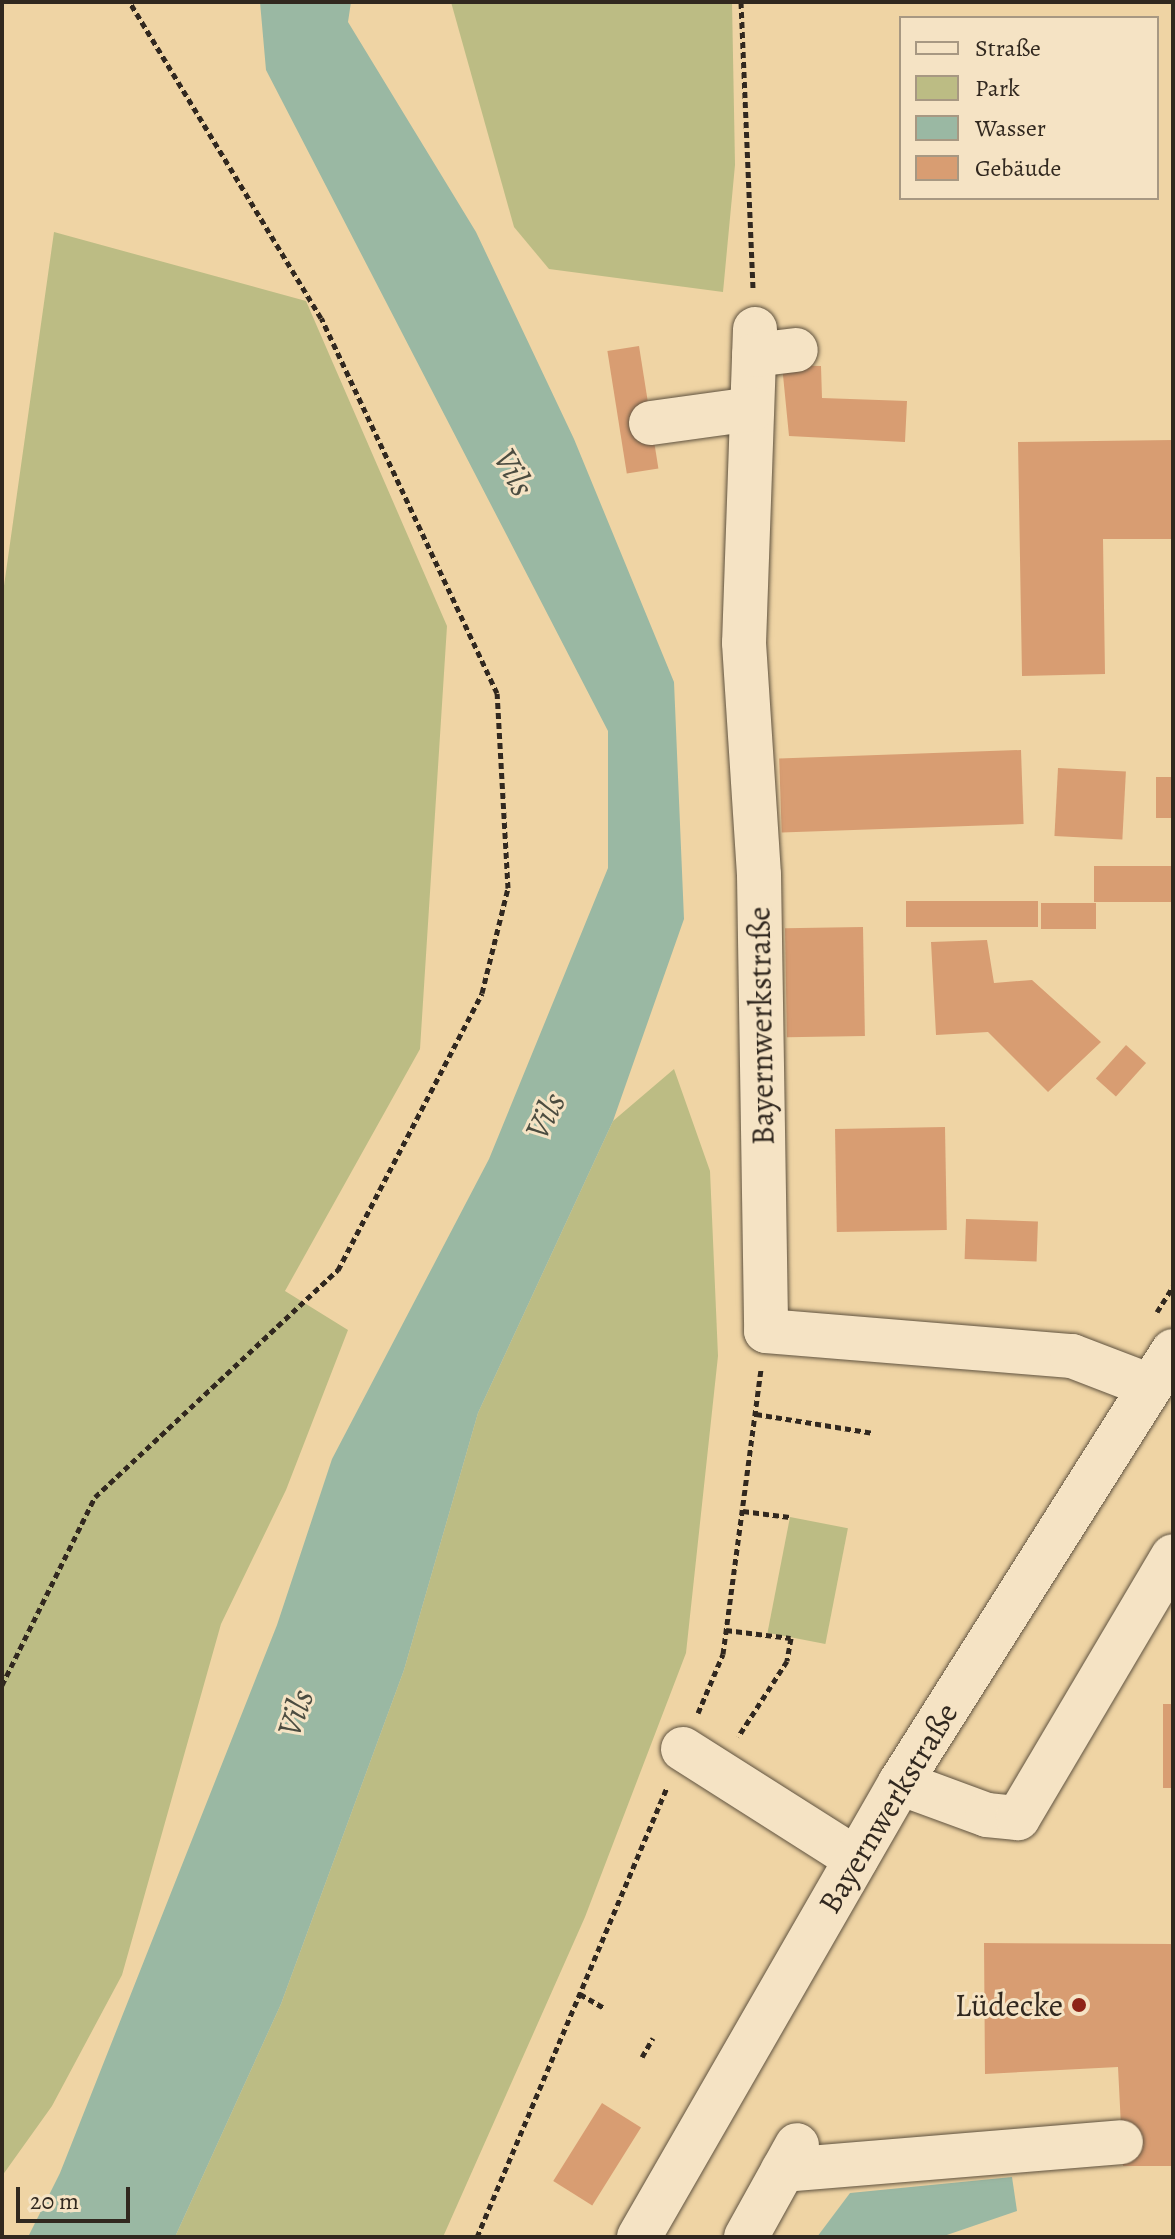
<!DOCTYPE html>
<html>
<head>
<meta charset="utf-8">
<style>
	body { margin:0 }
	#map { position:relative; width:1175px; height:2239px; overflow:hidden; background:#efd4a4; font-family:Alegreya,serif }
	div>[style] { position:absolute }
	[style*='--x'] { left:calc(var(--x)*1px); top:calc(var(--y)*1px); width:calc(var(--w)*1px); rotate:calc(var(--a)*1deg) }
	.green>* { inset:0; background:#bcbc84; transform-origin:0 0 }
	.water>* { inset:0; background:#9ab8a3 }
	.building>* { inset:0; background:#d89d72; transform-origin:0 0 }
	.path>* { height:5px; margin-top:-2.5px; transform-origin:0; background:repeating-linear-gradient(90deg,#31281f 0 6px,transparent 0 10px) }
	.roads { filter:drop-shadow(0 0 2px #605340) drop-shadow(0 0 2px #605340) }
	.minor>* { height:44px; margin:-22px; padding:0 22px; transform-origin:22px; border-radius:22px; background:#f5e3c4 }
	.dots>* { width:22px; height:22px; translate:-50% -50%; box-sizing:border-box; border:4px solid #f5e3c4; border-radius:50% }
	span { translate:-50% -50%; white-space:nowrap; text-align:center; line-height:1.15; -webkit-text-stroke:6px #f5e3c4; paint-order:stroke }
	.street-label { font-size:32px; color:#31281f }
	.poi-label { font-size:32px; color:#31281f }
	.right { translate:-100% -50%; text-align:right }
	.water-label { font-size:34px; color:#4b4c40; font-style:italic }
	.frame { position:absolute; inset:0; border:4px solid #31281f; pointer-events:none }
	.legend { position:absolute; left:899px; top:16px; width:260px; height:184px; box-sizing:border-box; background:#f5e3c4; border:2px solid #a79882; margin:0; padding:10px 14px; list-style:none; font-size:24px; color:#31281f }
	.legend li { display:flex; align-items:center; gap:16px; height:40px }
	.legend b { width:40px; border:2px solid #a79882 }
	.scale { position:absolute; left:16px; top:2187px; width:114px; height:36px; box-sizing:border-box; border:4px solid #31281f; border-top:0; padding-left:10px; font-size:24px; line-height:28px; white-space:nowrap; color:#31281f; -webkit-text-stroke:6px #f5e3c4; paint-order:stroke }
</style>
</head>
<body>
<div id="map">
	<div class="green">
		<div style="clip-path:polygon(451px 2px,732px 2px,735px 165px,723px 292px,549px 269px,514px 227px)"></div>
		<div style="clip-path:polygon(54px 232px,306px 301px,447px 626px,420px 1049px,285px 1291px,348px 1330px,286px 1490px,221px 1624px,122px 1975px,52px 2106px,2px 2176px,2px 600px)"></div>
		<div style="clip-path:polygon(674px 1069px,710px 1171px,718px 1356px,686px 1653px,585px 1917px,443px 2237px,175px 2237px,281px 2004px,404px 1670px,478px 1413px,613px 1121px)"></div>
		<div style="left:790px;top:1517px;width:59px;height:118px;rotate:11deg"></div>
	</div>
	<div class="water">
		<div style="clip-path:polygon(260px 2px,351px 2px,348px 22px,476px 232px,574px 439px,674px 682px,684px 919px,613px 1121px,478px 1413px,404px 1670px,281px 2004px,175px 2237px,28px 2237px,60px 2173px,277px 1625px,332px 1459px,489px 1159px,608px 868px,608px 731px,266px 70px)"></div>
		<div style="clip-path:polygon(1012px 2177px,1017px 2211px,941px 2237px,817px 2237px,850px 2193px)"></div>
	</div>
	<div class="building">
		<div style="left:639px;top:346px;width:124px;height:32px;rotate:81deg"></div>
		<div style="clip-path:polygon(782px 365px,821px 366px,822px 398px,907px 401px,905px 442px,789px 436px)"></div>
		<div style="clip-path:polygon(1173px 440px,1173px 539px,1103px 539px,1105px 674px,1022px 676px,1018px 442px)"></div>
		<div style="left:1021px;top:750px;width:74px;height:242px;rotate:88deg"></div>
		<div style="left:1058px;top:768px;width:68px;height:68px;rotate:3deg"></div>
		<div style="left:1156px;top:777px;width:17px;height:41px"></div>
		<div style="left:1173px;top:866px;width:36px;height:79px;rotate:90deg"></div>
		<div style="left:1038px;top:901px;width:26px;height:132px;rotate:90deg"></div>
		<div style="left:1041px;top:903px;width:55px;height:26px"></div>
		<div style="left:863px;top:927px;width:109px;height:78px;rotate:89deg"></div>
		<div style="clip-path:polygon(987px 940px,994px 983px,1032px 980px,1101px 1042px,1048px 1092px,988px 1032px,936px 1035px,931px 942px)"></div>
		<div style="left:1126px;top:1045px;width:27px;height:45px;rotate:42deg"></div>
		<div style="left:945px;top:1127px;width:103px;height:110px;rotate:89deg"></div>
		<div style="left:966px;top:1219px;width:72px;height:40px;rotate:2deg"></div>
		<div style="left:1163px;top:1704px;width:10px;height:84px"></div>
		<div style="clip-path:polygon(984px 1943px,1173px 1944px,1173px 2166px,1123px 2166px,1118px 2067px,985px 2074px)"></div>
		<div style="left:602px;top:2103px;width:46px;height:92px;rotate:32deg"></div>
	</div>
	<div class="path">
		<div style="--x:741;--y:2;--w:287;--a:87.6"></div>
		<div style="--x:1157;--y:1312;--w:31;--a:-58"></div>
		<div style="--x:756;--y:1414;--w:119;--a:9.2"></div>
		<div style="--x:743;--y:1511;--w:47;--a:7.3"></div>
		<div style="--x:726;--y:1630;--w:65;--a:7"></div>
		<div style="--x:791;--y:1638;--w:23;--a:100"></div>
		<div style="--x:787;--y:1661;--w:90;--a:122.8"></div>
		<div style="--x:2;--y:1685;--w:210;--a:-63.7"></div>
		<div style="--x:95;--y:1497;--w:333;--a:-43.1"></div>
		<div style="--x:338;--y:1270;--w:312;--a:-62.5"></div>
		<div style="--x:482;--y:993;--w:108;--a:-76.1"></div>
		<div style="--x:508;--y:888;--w:195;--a:-93.2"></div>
		<div style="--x:497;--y:693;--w:414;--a:-115.1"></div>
		<div style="--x:321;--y:318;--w:369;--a:-121.2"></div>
		<div style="--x:698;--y:1713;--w:64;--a:-67"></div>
		<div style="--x:723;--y:1654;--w:287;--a:-82.4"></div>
		<div style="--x:580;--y:1994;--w:28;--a:30"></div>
		<div style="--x:642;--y:2057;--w:22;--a:-60"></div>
		<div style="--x:477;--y:2237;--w:488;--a:-67.1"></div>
	</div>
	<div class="roads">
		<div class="minor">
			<div style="--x:755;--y:329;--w:314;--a:92"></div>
			<div style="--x:744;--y:643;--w:232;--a:86.3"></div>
			<div style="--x:759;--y:875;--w:456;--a:89.1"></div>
			<div style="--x:766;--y:1331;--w:307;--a:4.7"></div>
			<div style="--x:1072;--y:1356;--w:84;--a:21"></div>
			<div style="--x:754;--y:355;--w:42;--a:-6.8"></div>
			<div style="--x:651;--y:423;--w:102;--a:-7.9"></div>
			<div style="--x:683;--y:1749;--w:205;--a:32.4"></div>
			<div style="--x:900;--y:1783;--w:93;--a:20.2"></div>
			<div style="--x:987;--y:1815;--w:31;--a:6"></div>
			<div style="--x:1018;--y:1818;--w:304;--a:-59.4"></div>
			<div style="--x:783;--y:2170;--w:339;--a:-4.7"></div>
			<div style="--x:639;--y:2237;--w:524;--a:-60.11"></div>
			<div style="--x:900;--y:1783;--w:511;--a:-57.71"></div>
			<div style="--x:746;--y:2237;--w:105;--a:-61"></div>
		</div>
	</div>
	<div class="dots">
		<div style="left:1079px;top:2005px;background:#8f2418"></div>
	</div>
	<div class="street-label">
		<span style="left:761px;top:1026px;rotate:-91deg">Bayernwerkstraße</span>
		<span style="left:888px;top:1808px;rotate:-59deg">Bayernwerkstraße</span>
	</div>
	<div class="poi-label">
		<span class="right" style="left:1063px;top:2005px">Lüdecke</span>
	</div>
	<div class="water-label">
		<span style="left:514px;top:472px;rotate:62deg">Vils</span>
		<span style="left:545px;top:1116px;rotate:-62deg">Vils</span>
		<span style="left:295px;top:1713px;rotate:-70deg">Vils</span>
	</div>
	<div class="frame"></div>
	<ul class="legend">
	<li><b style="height:10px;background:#f5e3c4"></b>Straße</li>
	<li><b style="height:22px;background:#bcbc84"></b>Park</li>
	<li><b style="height:22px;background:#9ab8a3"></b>Wasser</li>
	<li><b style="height:22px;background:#d89d72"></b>Gebäude</li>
	</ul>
	<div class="scale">20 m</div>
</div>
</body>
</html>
